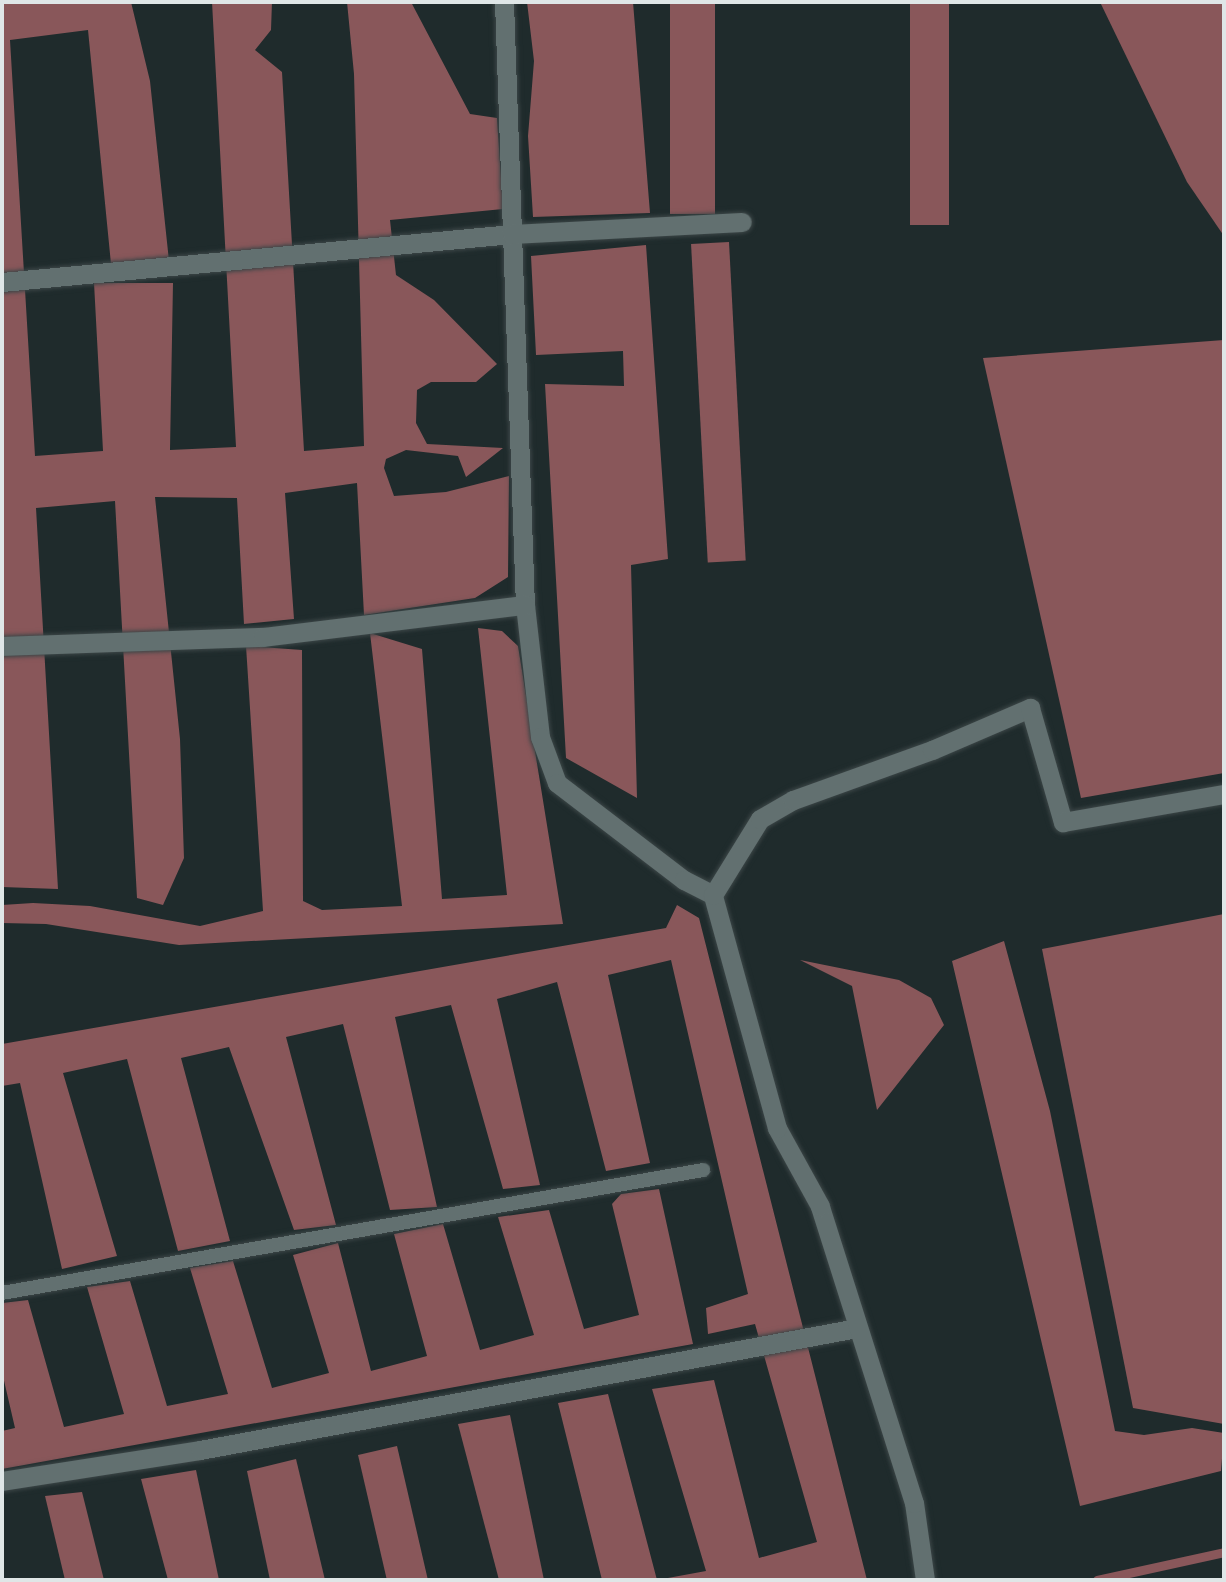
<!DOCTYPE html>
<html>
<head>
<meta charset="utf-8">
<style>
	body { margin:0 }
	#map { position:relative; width:1226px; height:1582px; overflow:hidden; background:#1f2b2c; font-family:"Fira Sans Condensed",sans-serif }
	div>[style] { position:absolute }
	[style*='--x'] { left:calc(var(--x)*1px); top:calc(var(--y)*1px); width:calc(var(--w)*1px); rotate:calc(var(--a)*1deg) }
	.water>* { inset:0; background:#89575a; transform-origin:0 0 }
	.stream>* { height:9px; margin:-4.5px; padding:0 4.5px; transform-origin:4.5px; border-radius:4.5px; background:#89575a }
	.roads { filter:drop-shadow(0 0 2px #3c4647) drop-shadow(0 0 2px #3c4647) }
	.service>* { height:14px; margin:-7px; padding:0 7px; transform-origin:7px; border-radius:7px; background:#627070 }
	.minor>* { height:19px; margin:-9.5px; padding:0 9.5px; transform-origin:9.5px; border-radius:9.5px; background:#627070 }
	span { translate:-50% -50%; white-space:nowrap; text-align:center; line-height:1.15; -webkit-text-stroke:5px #0d1313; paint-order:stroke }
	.frame { position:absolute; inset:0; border:4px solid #dfe6e7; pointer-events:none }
</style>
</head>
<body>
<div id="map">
	<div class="water">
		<div style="clip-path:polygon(2px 2px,131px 2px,150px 81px,169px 261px,111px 264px,88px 30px,10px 40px,35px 456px,103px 451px,94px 283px,173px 283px,170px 450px,236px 447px,212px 2px,272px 2px,271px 30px,255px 50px,282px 72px,304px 451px,364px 446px,354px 74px,347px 2px,411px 2px,470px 114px,497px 118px,503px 209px,390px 220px,396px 275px,434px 300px,497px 364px,476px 382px,431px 382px,417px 390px,416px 423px,427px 444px,503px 448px,466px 477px,458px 456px,406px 450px,386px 459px,384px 468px,394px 496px,446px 492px,509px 476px,508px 577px,475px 598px,364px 615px,357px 483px,285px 493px,294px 619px,244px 624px,237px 498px,155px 497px,180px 739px,184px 858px,163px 905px,137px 898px,115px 501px,36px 508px,58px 889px,2px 887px)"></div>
		<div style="clip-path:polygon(527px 2px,633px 2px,650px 213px,533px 217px,528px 136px,534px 61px)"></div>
		<div style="left:670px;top:2px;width:45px;height:212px"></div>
		<div style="left:910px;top:2px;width:39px;height:223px"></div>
		<div style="clip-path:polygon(1100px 2px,1224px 2px,1224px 236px,1187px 182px)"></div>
		<div style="left:729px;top:242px;width:319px;height:38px;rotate:87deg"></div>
		<div style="clip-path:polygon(646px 245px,668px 559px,631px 565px,637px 798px,566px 758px,545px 384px,624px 386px,623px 351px,536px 355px,531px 256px)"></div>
		<div style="clip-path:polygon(1224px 340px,1224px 773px,1081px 798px,983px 358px)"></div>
		<div style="clip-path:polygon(478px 628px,502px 631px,518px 646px,563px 924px,179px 945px,46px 924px,2px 923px,2px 905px,33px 903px,90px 906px,200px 926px,263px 911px,246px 646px,302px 650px,303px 901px,322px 910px,402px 906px,370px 633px,422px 649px,442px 899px,507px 895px)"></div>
		<div style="clip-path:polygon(677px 905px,699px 918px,867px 1580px,602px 1580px,558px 1403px,608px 1394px,657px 1580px,706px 1571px,652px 1389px,714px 1380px,759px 1558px,817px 1542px,755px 1324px,708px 1334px,706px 1308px,748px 1294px,671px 960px,608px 975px,650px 1163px,606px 1171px,557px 982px,497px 999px,540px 1185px,503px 1189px,451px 1005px,395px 1017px,437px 1207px,390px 1210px,343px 1024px,286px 1037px,336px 1225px,294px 1230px,229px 1047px,181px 1058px,230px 1241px,178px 1251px,127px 1059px,63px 1073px,117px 1256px,62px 1269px,20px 1083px,2px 1086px,2px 1044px,666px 928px)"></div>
		<div style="clip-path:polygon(1224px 914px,1224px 1424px,1133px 1408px,1042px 949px)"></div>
		<div style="clip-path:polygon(1004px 941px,1050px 1111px,1115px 1431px,1144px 1435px,1192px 1428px,1224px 1433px,1221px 1471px,1080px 1506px,952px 961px)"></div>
		<div style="clip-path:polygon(800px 960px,899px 980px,931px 998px,944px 1025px,877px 1110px,852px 986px)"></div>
		<div style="clip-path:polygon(659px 1189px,693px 1344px,2px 1469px,2px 1431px,15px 1428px,2px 1372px,2px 1303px,28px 1300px,64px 1427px,124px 1414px,87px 1287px,130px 1281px,167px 1406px,228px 1394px,190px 1268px,233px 1261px,272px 1388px,329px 1373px,293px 1255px,338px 1243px,371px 1371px,427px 1356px,394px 1234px,443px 1224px,480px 1350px,534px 1335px,498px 1217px,549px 1210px,584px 1329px,639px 1315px,612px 1204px,621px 1194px)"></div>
		<div style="clip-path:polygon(510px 1415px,544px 1580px,499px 1580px,458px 1424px)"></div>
		<div style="left:397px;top:1446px;width:138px;height:40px;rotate:77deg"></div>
		<div style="clip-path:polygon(296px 1459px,325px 1580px,270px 1580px,247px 1471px)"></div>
		<div style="clip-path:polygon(196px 1470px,219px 1580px,168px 1580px,141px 1479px)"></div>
		<div style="clip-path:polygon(82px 1492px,104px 1580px,65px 1580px,45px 1496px)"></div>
	</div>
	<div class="stream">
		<div style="--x:1097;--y:1580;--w:130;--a:-12.4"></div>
	</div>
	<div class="roads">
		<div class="service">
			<div style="--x:2;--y:1293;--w:712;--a:-9.95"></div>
		</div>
		<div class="minor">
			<div style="--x:504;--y:2;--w:603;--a:88.01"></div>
			<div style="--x:525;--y:605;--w:133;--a:83.5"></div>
			<div style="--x:540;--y:737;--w:49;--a:69.7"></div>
			<div style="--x:557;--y:783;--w:160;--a:37.4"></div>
			<div style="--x:684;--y:880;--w:33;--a:27"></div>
			<div style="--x:2;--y:282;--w:512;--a:-5.38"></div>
			<div style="--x:512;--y:234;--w:230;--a:-3"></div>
			<div style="--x:2;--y:646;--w:261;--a:-2"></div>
			<div style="--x:263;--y:637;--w:264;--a:-7"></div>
			<div style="--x:2;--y:1481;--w:200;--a:-8.9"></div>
			<div style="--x:200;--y:1450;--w:668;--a:-10.52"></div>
			<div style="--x:925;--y:1580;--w:78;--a:-98.1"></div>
			<div style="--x:914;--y:1503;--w:312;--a:-107.6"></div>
			<div style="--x:820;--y:1206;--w:89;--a:-118.9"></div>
			<div style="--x:777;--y:1128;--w:242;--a:-105.4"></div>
			<div style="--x:713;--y:895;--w:89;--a:-58.3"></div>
			<div style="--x:760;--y:819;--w:38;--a:-30"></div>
			<div style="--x:793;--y:800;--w:148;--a:-19.8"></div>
			<div style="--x:932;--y:750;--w:107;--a:-23.2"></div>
			<div style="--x:1030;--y:708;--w:119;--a:73.9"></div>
			<div style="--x:1063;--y:822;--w:163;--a:-9.9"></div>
		</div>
	</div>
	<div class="frame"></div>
</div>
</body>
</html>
